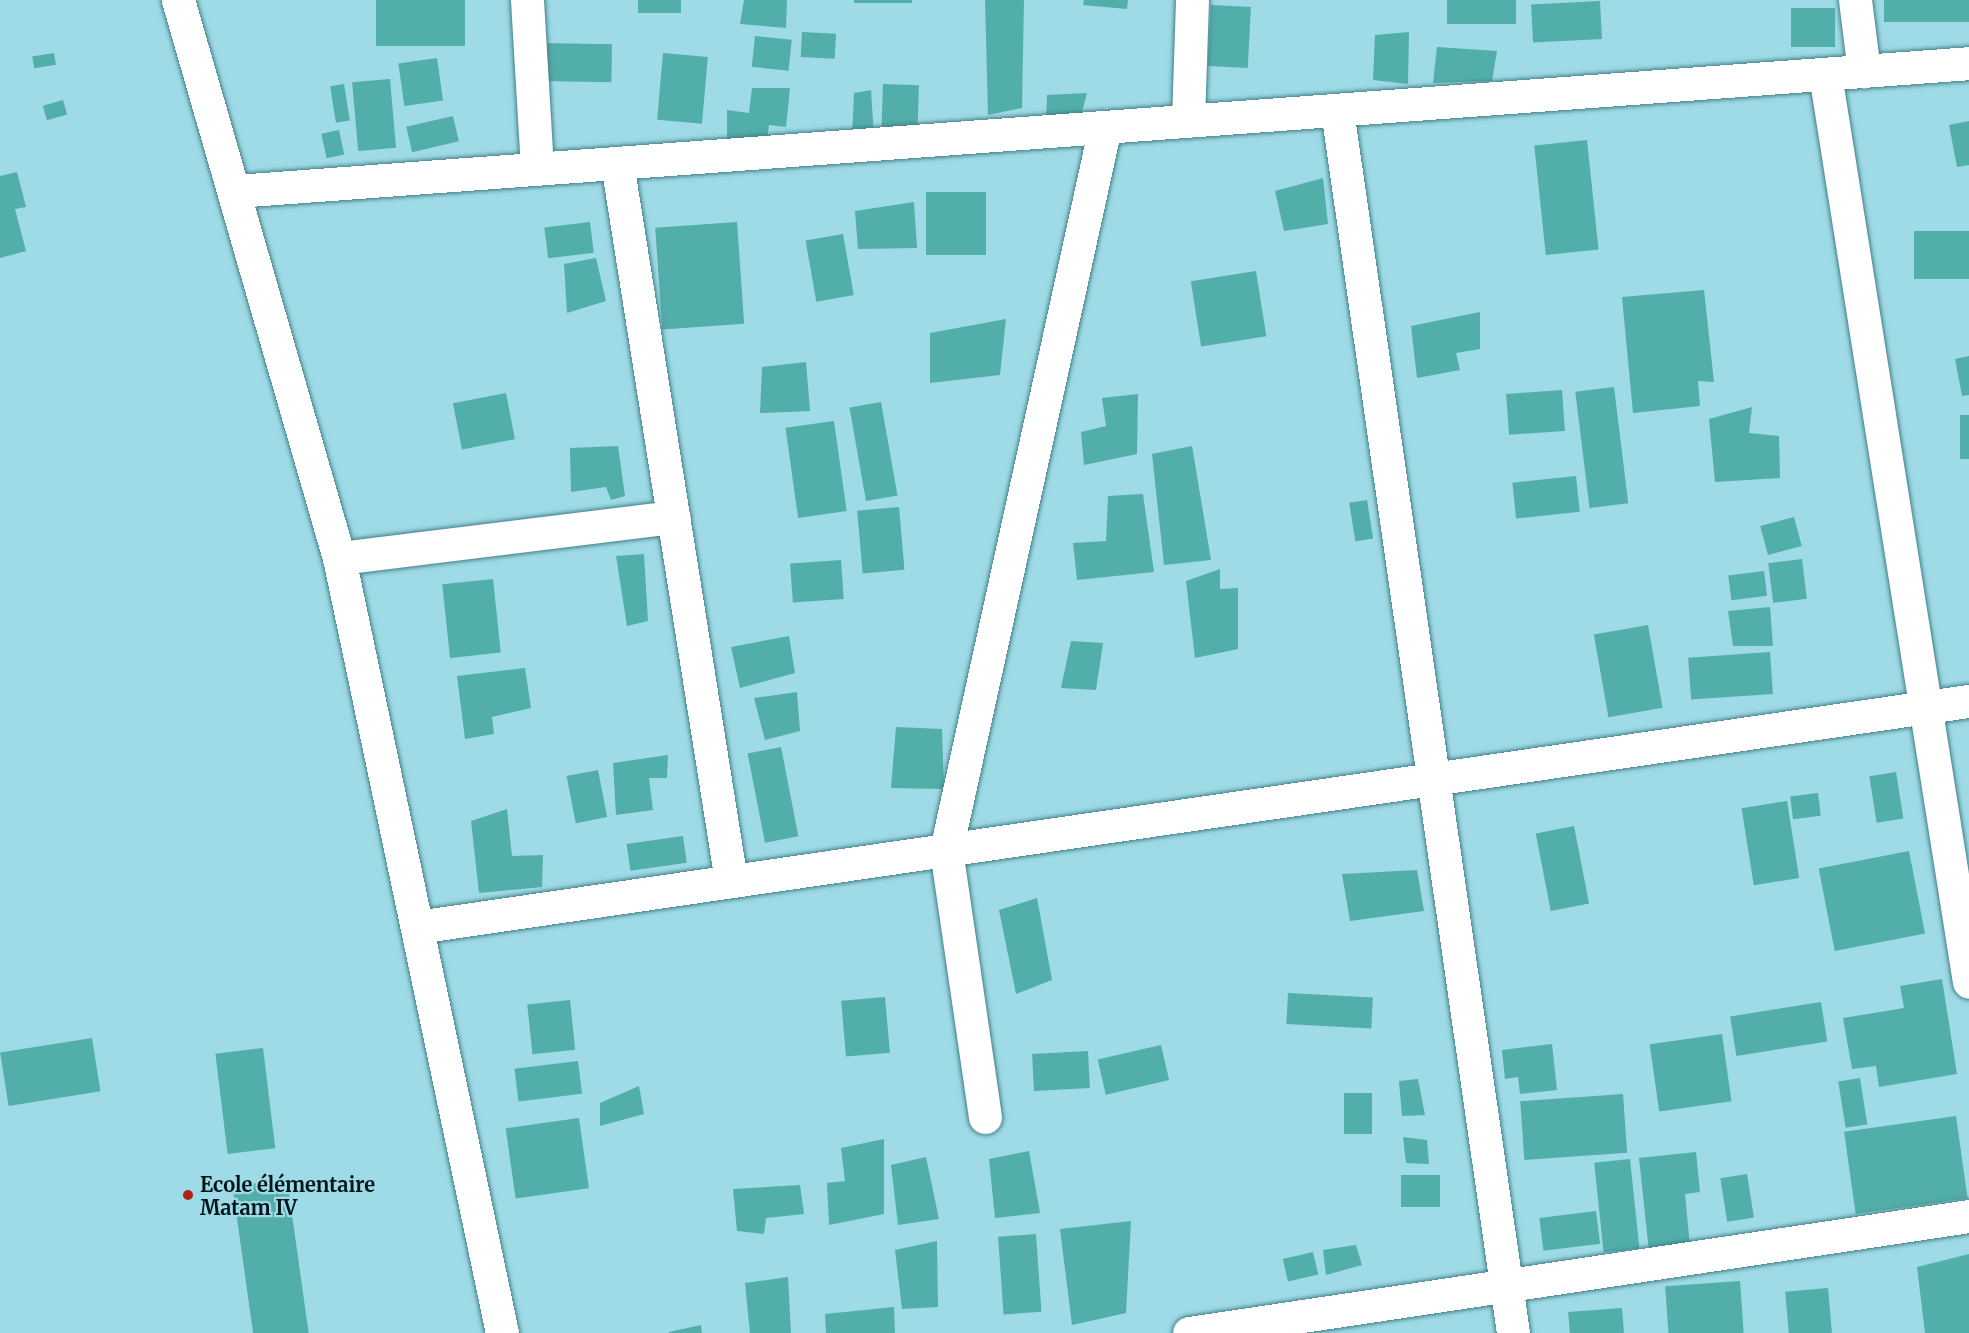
<!DOCTYPE html>
<html>
<head>
<meta charset="utf-8">
<style>
	body { margin:0 }
	#map { position:relative; width:1969px; height:1333px; overflow:hidden; background:#9edbe6; font-family:Merriweather,serif }
	div>[style] { position:absolute }
	[style*='--x'] { left:calc(var(--x)*1px); top:calc(var(--y)*1px); width:calc(var(--w)*1px); rotate:calc(var(--a)*1deg) }
	.building>* { inset:0; background:#52aea8; transform-origin:0 0 }
	.roads { filter:drop-shadow(0 0 2px #437f89) drop-shadow(0 0 2px #437f89) }
	.minor>* { height:33px; margin:-16.5px; padding:0 16.5px; transform-origin:16.5px; border-radius:16.5px; background:#fff }
	.dots>* { width:16px; height:16px; translate:-50% -50%; box-sizing:border-box; border:3px solid #9edbe6; border-radius:50% }
	span { translate:-50% -50%; white-space:nowrap; text-align:center; line-height:1.15; -webkit-text-stroke:4.5px #9edbe6; paint-order:stroke }
	.poi-label { font-size:20px; color:#00161a; font-weight:700 }
	.left { translate:0 -50%; text-align:left }
</style>
</head>
<body>
<div id="map">
	<div class="building">
		<div style="left:376px;top:0;width:89px;height:46px"></div>
		<div style="left:638px;top:0;width:43px;height:13px"></div>
		<div style="clip-path:polygon(744px 0,787px 0,786px 28px,740px 24px)"></div>
		<div style="left:854px;top:0;width:58px;height:3px"></div>
		<div style="clip-path:polygon(985px 0,1024px 0,1022px 108px,988px 115px)"></div>
		<div style="clip-path:polygon(1084px 0,1128px 0,1127px 9px,1083px 5px)"></div>
		<div style="left:1447px;top:0;width:69px;height:24px"></div>
		<div style="left:1884px;top:0;width:85px;height:22px"></div>
		<div style="left:1600px;top:1px;width:38px;height:69px;rotate:87deg"></div>
		<div style="left:1211px;top:5px;width:40px;height:61px;rotate:3deg"></div>
		<div style="left:1835px;top:8px;width:39px;height:44px;rotate:90deg"></div>
		<div style="left:802px;top:32px;width:34px;height:25px;rotate:3deg"></div>
		<div style="clip-path:polygon(1409px 32px,1408px 84px,1373px 80px,1375px 35px)"></div>
		<div style="left:755px;top:36px;width:37px;height:31px;rotate:6deg"></div>
		<div style="left:540px;top:43px;width:72px;height:38px;rotate:1deg"></div>
		<div style="clip-path:polygon(1437px 47px,1497px 51px,1492px 81px,1433px 83px)"></div>
		<div style="left:54px;top:53px;width:12px;height:22px;rotate:81deg"></div>
		<div style="left:663px;top:53px;width:45px;height:67px;rotate:5deg"></div>
		<div style="left:437px;top:58px;width:43px;height:39px;rotate:82deg"></div>
		<div style="left:390px;top:79px;width:69px;height:38px;rotate:85deg"></div>
		<div style="left:344px;top:84px;width:37px;height:14px;rotate:81deg"></div>
		<div style="left:883px;top:84px;width:36px;height:47px;rotate:2deg"></div>
		<div style="clip-path:polygon(752px 88px,790px 88px,786px 127px,769px 125px,766px 147px,727px 146px,727px 110px,749px 113px)"></div>
		<div style="clip-path:polygon(871px 90px,874px 138px,852px 138px,854px 93px)"></div>
		<div style="clip-path:polygon(1087px 93px,1081px 116px,1046px 120px,1047px 95px)"></div>
		<div style="left:63px;top:100px;width:15px;height:21px;rotate:74deg"></div>
		<div style="left:453px;top:116px;width:26px;height:48px;rotate:77deg"></div>
		<div style="clip-path:polygon(1969px 121px,1969px 165px,1957px 167px,1949px 125px)"></div>
		<div style="left:339px;top:130px;width:25px;height:18px;rotate:78deg"></div>
		<div style="left:1587px;top:140px;width:110px;height:53px;rotate:84deg"></div>
		<div style="clip-path:polygon(17px 172px,26px 207px,15px 209px,26px 251px,0 258px,0 176px)"></div>
		<div style="clip-path:polygon(1323px 178px,1328px 224px,1284px 231px,1275px 191px)"></div>
		<div style="left:986px;top:192px;width:63px;height:60px;rotate:90deg"></div>
		<div style="clip-path:polygon(914px 202px,917px 248px,858px 249px,855px 211px)"></div>
		<div style="left:590px;top:222px;width:31px;height:46px;rotate:83deg"></div>
		<div style="left:737px;top:222px;width:102px;height:82px;rotate:86deg"></div>
		<div style="left:1969px;top:231px;width:48px;height:55px;rotate:90deg"></div>
		<div style="left:843px;top:234px;width:62px;height:38px;rotate:80deg"></div>
		<div style="clip-path:polygon(596px 258px,606px 301px,567px 313px,564px 264px)"></div>
		<div style="left:1256px;top:271px;width:66px;height:66px;rotate:81deg"></div>
		<div style="clip-path:polygon(1704px 290px,1714px 382px,1698px 381px,1700px 406px,1633px 413px,1622px 297px)"></div>
		<div style="clip-path:polygon(1480px 312px,1480px 349px,1456px 353px,1460px 370px,1417px 378px,1411px 326px)"></div>
		<div style="clip-path:polygon(1006px 319px,1000px 375px,930px 383px,930px 333px)"></div>
		<div style="clip-path:polygon(1969px 356px,1969px 395px,1962px 396px,1955px 359px)"></div>
		<div style="clip-path:polygon(806px 362px,810px 411px,760px 413px,762px 367px)"></div>
		<div style="left:1614px;top:387px;width:117px;height:39px;rotate:83deg"></div>
		<div style="left:1562px;top:390px;width:41px;height:56px;rotate:86deg"></div>
		<div style="left:506px;top:393px;width:47px;height:54px;rotate:79deg"></div>
		<div style="clip-path:polygon(1138px 394px,1137px 454px,1084px 465px,1081px 432px,1106px 426px,1102px 398px)"></div>
		<div style="left:881px;top:402px;width:95px;height:32px;rotate:80deg"></div>
		<div style="clip-path:polygon(1752px 407px,1749px 433px,1779px 436px,1780px 478px,1715px 482px,1709px 419px)"></div>
		<div style="left:1960px;top:415px;width:9px;height:44px"></div>
		<div style="left:834px;top:421px;width:91px;height:49px;rotate:82deg"></div>
		<div style="clip-path:polygon(618px 446px,625px 496px,611px 500px,606px 487px,571px 492px,570px 448px)"></div>
		<div style="clip-path:polygon(1192px 446px,1211px 560px,1164px 565px,1152px 454px)"></div>
		<div style="left:1576px;top:476px;width:36px;height:64px;rotate:84deg"></div>
		<div style="clip-path:polygon(1143px 494px,1154px 572px,1077px 580px,1073px 543px,1106px 541px,1108px 496px)"></div>
		<div style="left:1367px;top:500px;width:39px;height:18px;rotate:81deg"></div>
		<div style="left:899px;top:507px;width:63px;height:42px;rotate:85deg"></div>
		<div style="left:1794px;top:517px;width:30px;height:35px;rotate:75deg"></div>
		<div style="clip-path:polygon(644px 554px,648px 621px,627px 626px,616px 556px)"></div>
		<div style="left:1802px;top:559px;width:40px;height:34px;rotate:83deg"></div>
		<div style="left:841px;top:560px;width:39px;height:51px;rotate:86deg"></div>
		<div style="clip-path:polygon(1220px 569px,1220px 589px,1238px 588px,1238px 649px,1195px 658px,1186px 581px)"></div>
		<div style="left:1764px;top:571px;width:25px;height:36px;rotate:83deg"></div>
		<div style="left:493px;top:579px;width:74px;height:51px;rotate:84deg"></div>
		<div style="clip-path:polygon(1770px 607px,1773px 646px,1733px 646px,1728px 611px)"></div>
		<div style="left:1648px;top:625px;width:84px;height:55px;rotate:80deg"></div>
		<div style="clip-path:polygon(789px 636px,795px 673px,740px 688px,731px 647px)"></div>
		<div style="clip-path:polygon(1071px 641px,1103px 643px,1096px 690px,1061px 688px)"></div>
		<div style="left:1770px;top:652px;width:42px;height:82px;rotate:86deg"></div>
		<div style="clip-path:polygon(525px 668px,531px 708px,492px 717px,494px 734px,465px 739px,457px 676px)"></div>
		<div style="clip-path:polygon(797px 692px,800px 731px,765px 740px,754px 698px)"></div>
		<div style="clip-path:polygon(896px 727px,942px 729px,944px 789px,891px 788px)"></div>
		<div style="left:781px;top:747px;width:91px;height:34px;rotate:79deg"></div>
		<div style="clip-path:polygon(668px 755px,667px 778px,649px 778px,653px 810px,616px 815px,613px 763px)"></div>
		<div style="left:598px;top:770px;width:48px;height:32px;rotate:79deg"></div>
		<div style="left:1896px;top:772px;width:47px;height:27px;rotate:81deg"></div>
		<div style="left:1818px;top:793px;width:23px;height:28px;rotate:83deg"></div>
		<div style="left:1787px;top:801px;width:78px;height:46px;rotate:81deg"></div>
		<div style="clip-path:polygon(507px 809px,512px 856px,543px 855px,542px 887px,479px 893px,471px 821px)"></div>
		<div style="left:1574px;top:826px;width:79px;height:39px;rotate:79deg"></div>
		<div style="left:683px;top:836px;width:27px;height:57px;rotate:82deg"></div>
		<div style="left:1909px;top:851px;width:84px;height:92px;rotate:79deg"></div>
		<div style="clip-path:polygon(1417px 870px,1424px 911px,1350px 921px,1342px 874px)"></div>
		<div style="clip-path:polygon(1037px 898px,1052px 980px,1016px 994px,999px 910px)"></div>
		<div style="clip-path:polygon(1942px 979px,1957px 1074px,1879px 1087px,1876px 1066px,1852px 1069px,1843px 1018px,1904px 1008px,1900px 986px)"></div>
		<div style="left:1288px;top:993px;width:85px;height:31px;rotate:3deg"></div>
		<div style="left:885px;top:997px;width:56px;height:44px;rotate:85deg"></div>
		<div style="left:570px;top:1000px;width:50px;height:43px;rotate:84deg"></div>
		<div style="left:1821px;top:1002px;width:40px;height:92px;rotate:81deg"></div>
		<div style="left:1722px;top:1034px;width:68px;height:73px;rotate:82deg"></div>
		<div style="left:92px;top:1038px;width:54px;height:93px;rotate:81deg"></div>
		<div style="clip-path:polygon(1552px 1044px,1557px 1090px,1520px 1094px,1518px 1077px,1505px 1079px,1502px 1050px)"></div>
		<div style="left:1161px;top:1045px;width:36px;height:65px;rotate:77deg"></div>
		<div style="left:263px;top:1048px;width:101px;height:48px;rotate:83deg"></div>
		<div style="left:1088px;top:1051px;width:37px;height:56px;rotate:87deg"></div>
		<div style="left:578px;top:1061px;width:33px;height:64px;rotate:83deg"></div>
		<div style="left:1860px;top:1078px;width:47px;height:22px;rotate:81deg"></div>
		<div style="clip-path:polygon(1418px 1079px,1425px 1115px,1402px 1116px,1399px 1081px)"></div>
		<div style="clip-path:polygon(639px 1086px,644px 1114px,600px 1126px,600px 1103px)"></div>
		<div style="left:1344px;top:1093px;width:28px;height:41px"></div>
		<div style="left:1623px;top:1094px;width:59px;height:103px;rotate:86deg"></div>
		<div style="left:1956px;top:1116px;width:83px;height:113px;rotate:82deg"></div>
		<div style="left:579px;top:1118px;width:71px;height:74px;rotate:82deg"></div>
		<div style="clip-path:polygon(1403px 1137px,1427px 1140px,1429px 1164px,1406px 1163px)"></div>
		<div style="clip-path:polygon(884px 1139px,884px 1214px,829px 1225px,827px 1183px,845px 1181px,841px 1148px)"></div>
		<div style="clip-path:polygon(1029px 1151px,1040px 1213px,995px 1218px,989px 1159px)"></div>
		<div style="clip-path:polygon(1696px 1152px,1700px 1192px,1685px 1194px,1690px 1247px,1649px 1252px,1639px 1158px)"></div>
		<div style="clip-path:polygon(926px 1157px,939px 1219px,898px 1225px,891px 1165px)"></div>
		<div style="left:1630px;top:1159px;width:90px;height:36px;rotate:84deg"></div>
		<div style="left:1747px;top:1174px;width:44px;height:27px;rotate:81deg"></div>
		<div style="left:1401px;top:1175px;width:39px;height:32px"></div>
		<div style="left:287px;top:1179px;width:156px;height:55px;rotate:82deg"></div>
		<div style="clip-path:polygon(800px 1185px,804px 1214px,766px 1218px,764px 1234px,737px 1231px,733px 1189px)"></div>
		<div style="left:1596px;top:1211px;width:33px;height:57px;rotate:83deg"></div>
		<div style="clip-path:polygon(1131px 1221px,1126px 1313px,1072px 1325px,1060px 1229px)"></div>
		<div style="left:1036px;top:1234px;width:78px;height:38px;rotate:86deg"></div>
		<div style="clip-path:polygon(937px 1241px,938px 1307px,902px 1309px,895px 1250px)"></div>
		<div style="clip-path:polygon(1356px 1245px,1362px 1265px,1326px 1275px,1323px 1250px)"></div>
		<div style="left:1313px;top:1252px;width:23px;height:31px;rotate:77deg"></div>
		<div style="clip-path:polygon(1969px 1254px,1969px 1333px,1925px 1333px,1917px 1267px)"></div>
		<div style="clip-path:polygon(788px 1277px,791px 1333px,750px 1333px,745px 1283px)"></div>
		<div style="left:1740px;top:1281px;width:52px;height:75px;rotate:86deg"></div>
		<div style="left:1828px;top:1288px;width:45px;height:43px;rotate:85deg"></div>
		<div style="clip-path:polygon(894px 1307px,895px 1333px,826px 1333px,825px 1314px)"></div>
		<div style="clip-path:polygon(1622px 1308px,1624px 1333px,1570px 1333px,1568px 1312px)"></div>
		<div style="clip-path:polygon(701px 1325px,702px 1333px,669px 1333px,669px 1332px)"></div>
	</div>
	<div class="roads">
		<div class="minor">
			<div style="--x:178;--y:0;--w:581;--a:73.91"></div>
			<div style="--x:339;--y:558;--w:792;--a:78.12"></div>
			<div style="--x:527;--y:0;--w:169;--a:86.6"></div>
			<div style="--x:1855;--y:0;--w:72;--a:82.8"></div>
			<div style="--x:1825;--y:74;--w:919;--a:80.99"></div>
			<div style="--x:1337;--y:110;--w:1236;--a:81.81"></div>
			<div style="--x:1188;--y:121;--w:121;--a:-88.1"></div>
			<div style="--x:617;--y:163;--w:727;--a:80.98"></div>
			<div style="--x:236;--y:191;--w:1738;--a:-4.22"></div>
			<div style="--x:339;--y:558;--w:337;--a:-7"></div>
			<div style="--x:417;--y:927;--w:1568;--a:-8.29"></div>
			<div style="--x:985;--y:1117;--w:270;--a:-98.3"></div>
			<div style="--x:946;--y:850;--w:740;--a:-77.6"></div>
			<div style="--x:1189;--y:1333;--w:789;--a:-8.53"></div>
		</div>
	</div>
	<div class="dots">
		<div style="left:188px;top:1195px;background:#af1f15"></div>
	</div>
	<div class="poi-label">
		<span class="left" style="left:200px;top:1196px">Ecole élémentaire<br>Matam IV</span>
	</div>
</div>
</body>
</html>
